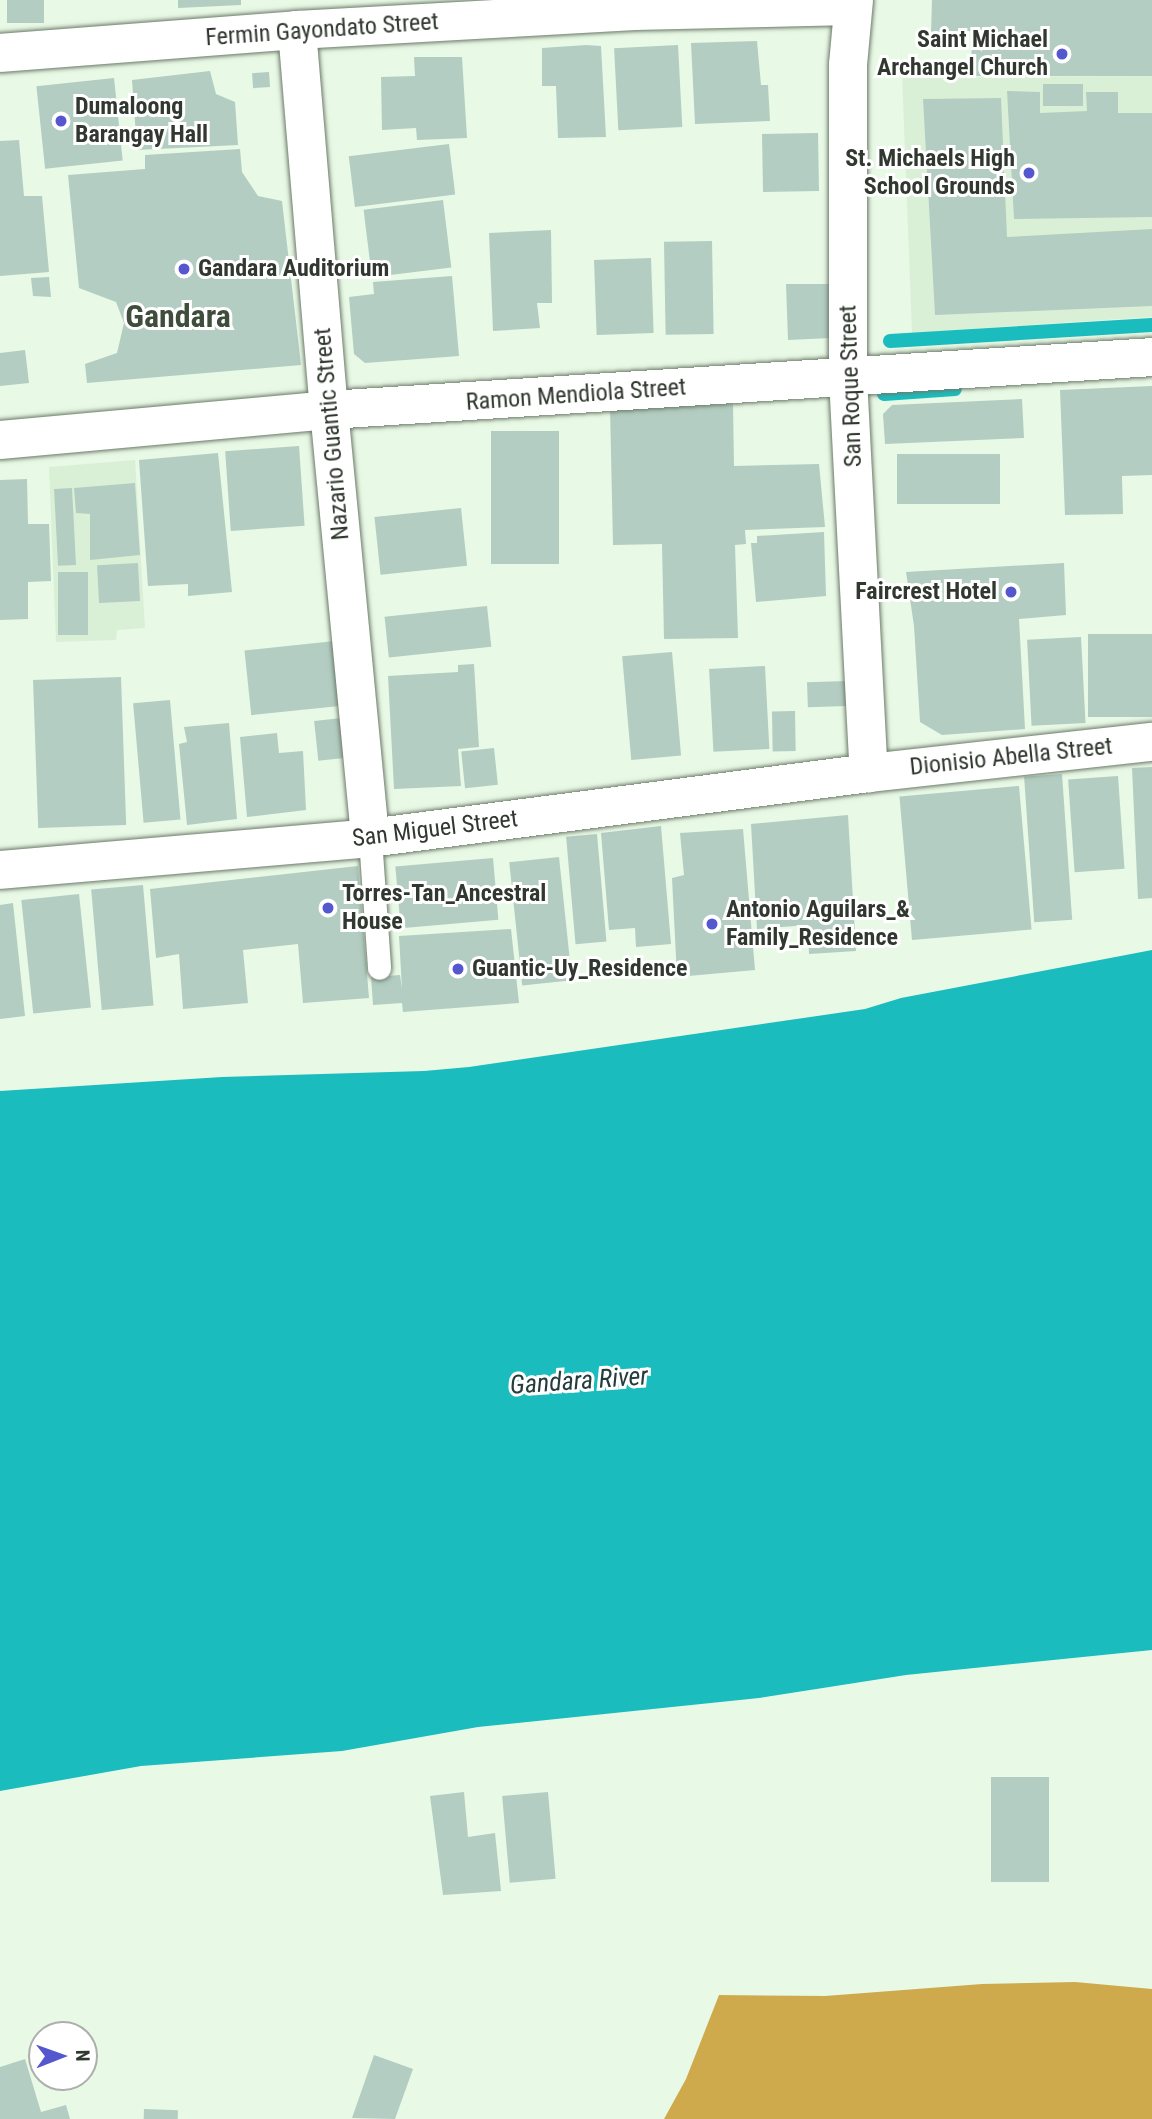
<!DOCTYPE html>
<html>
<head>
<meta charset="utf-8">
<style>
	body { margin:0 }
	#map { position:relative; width:1152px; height:2119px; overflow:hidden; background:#e8f9e5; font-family:"Roboto Condensed",sans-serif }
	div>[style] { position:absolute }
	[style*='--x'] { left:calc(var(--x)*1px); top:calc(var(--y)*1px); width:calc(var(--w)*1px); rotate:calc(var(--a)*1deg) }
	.built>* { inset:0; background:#daf0d6 }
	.forest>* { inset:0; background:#cfaa4d }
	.water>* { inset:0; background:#1bbcbe }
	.stream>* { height:14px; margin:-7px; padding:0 7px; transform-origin:7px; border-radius:7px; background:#1bbcbe }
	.building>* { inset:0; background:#b3cdc2; transform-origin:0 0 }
	.roads { filter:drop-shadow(0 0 2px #6c7b6a) drop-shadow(0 0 2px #6c7b6a) }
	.lane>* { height:23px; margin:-11.5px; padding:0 11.5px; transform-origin:11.5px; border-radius:11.5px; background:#fff }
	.street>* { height:38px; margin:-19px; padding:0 19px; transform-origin:19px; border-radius:19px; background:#fff }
	.secondary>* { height:38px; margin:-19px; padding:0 19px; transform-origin:19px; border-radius:19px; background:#fff }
	.dots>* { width:19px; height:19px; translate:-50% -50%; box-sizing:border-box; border:4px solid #fff; border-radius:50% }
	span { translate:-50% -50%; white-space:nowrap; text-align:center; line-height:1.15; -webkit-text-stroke:6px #fff; paint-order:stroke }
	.street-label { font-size:24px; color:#313830 }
	.poi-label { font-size:24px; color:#313830; font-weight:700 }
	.right { translate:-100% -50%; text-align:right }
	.left { translate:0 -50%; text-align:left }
	.water-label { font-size:26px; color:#243c3c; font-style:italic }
	.district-label { font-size:32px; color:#3e4d3c; font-weight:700 }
	.north { position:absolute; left:28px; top:2021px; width:70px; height:70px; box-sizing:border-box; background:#fff; border:2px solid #adafac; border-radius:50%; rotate:89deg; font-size:19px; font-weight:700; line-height:28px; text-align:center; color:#313830 }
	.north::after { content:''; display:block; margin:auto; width:24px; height:32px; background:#5457ce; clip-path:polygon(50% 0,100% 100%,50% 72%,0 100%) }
</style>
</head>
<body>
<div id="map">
	<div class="built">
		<div style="clip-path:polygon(901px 47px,903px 77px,1152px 76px,1152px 317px,912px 333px)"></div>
		<div style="clip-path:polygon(135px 460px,145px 628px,117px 630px,116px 640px,56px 642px,49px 467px)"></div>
	</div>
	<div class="forest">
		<div style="clip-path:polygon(1075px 1982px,1152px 1989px,1152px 2119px,664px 2119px,686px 2079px,719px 1995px,825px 1996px,982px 1984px)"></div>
	</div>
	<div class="water">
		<div style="clip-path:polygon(1152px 950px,1152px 1650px,906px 1675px,759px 1698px,478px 1727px,342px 1751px,141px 1766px,0 1791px,0 1091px,222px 1077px,424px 1071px,469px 1067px,865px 1009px,901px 998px)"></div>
	</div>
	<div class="stream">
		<div style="--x:890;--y:341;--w:262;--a:-3.5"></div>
		<div style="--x:884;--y:394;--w:71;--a:-4"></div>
	</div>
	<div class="building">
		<div style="left:7px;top:0;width:37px;height:23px"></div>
		<div style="clip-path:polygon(178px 0,241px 0,241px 5px,178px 8px)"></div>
		<div style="clip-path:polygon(932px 0,1152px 0,1152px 76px,971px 76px,972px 31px,931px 33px)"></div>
		<div style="clip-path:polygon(757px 41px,761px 85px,768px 85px,770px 121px,695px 124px,691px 43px)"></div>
		<div style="clip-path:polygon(586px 45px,601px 46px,606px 137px,558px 138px,556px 86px,542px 86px,542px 48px)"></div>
		<div style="left:678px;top:45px;width:82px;height:64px;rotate:87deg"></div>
		<div style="clip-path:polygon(414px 57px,462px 57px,467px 138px,417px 140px,416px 128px,382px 130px,381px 77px,415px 76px)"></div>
		<div style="clip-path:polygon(210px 71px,216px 94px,235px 102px,238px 145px,137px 150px,132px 80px)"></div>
		<div style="left:269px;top:72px;width:15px;height:17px;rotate:86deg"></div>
		<div style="left:114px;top:78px;width:83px;height:78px;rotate:84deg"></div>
		<div style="left:1043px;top:84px;width:40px;height:22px"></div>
		<div style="clip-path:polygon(1007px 91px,1040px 92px,1040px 113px,1087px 111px,1086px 92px,1118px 92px,1118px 113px,1152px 113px,1152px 217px,1014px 219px)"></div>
		<div style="clip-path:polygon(1001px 98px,1007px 237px,1152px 229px,1152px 306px,935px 315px,923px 99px)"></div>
		<div style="left:818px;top:133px;width:58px;height:56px;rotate:89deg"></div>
		<div style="clip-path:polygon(19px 140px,24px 196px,42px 196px,49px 272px,0 276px,0 141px)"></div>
		<div style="left:449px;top:144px;width:51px;height:101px;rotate:83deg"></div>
		<div style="clip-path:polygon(240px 149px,242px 172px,258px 196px,282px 201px,301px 365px,87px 383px,85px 364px,117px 353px,124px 323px,116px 302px,79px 288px,68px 175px,145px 169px,145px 155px)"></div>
		<div style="left:443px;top:200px;width:68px;height:80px;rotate:83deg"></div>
		<div style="clip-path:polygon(551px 230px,552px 303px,537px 303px,540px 328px,493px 331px,489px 233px)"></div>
		<div style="left:712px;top:241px;width:93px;height:48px;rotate:89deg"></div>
		<div style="left:651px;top:258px;width:75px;height:57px;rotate:88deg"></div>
		<div style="clip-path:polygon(452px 276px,459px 356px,365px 363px,354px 354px,349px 297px,374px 294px,373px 282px)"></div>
		<div style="clip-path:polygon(49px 277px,51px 297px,33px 296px,31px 278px)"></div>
		<div style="clip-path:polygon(786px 284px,835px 284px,831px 338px,788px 340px)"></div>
		<div style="clip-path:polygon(25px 350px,29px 383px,0 386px,0 353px)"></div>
		<div style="clip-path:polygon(1152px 386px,1152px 475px,1122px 476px,1123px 514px,1065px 515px,1060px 390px)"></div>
		<div style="clip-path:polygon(1022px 399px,1024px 438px,885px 444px,883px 414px,892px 405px)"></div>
		<div style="clip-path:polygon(733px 404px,734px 466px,819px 464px,825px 527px,745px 530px,746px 544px,735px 545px,738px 638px,664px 639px,662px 544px,613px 545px,610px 407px)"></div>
		<div style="left:491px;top:431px;width:68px;height:133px"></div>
		<div style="left:299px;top:446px;width:80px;height:74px;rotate:86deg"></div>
		<div style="clip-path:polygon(218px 453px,232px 592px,188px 596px,188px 584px,148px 586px,139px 460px)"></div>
		<div style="left:897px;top:454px;width:103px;height:50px"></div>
		<div style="clip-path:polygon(27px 479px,28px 524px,49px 524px,51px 581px,28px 582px,28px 619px,0 620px,0 480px)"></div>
		<div style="clip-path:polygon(135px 483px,140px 555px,90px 560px,90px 514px,76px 513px,74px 488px)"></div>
		<div style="left:72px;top:488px;width:77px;height:18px;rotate:87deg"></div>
		<div style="left:461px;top:508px;width:58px;height:87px;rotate:84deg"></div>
		<div style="clip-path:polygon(824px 532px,826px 596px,756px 602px,751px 543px,757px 543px,757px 536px)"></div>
		<div style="left:138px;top:563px;width:38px;height:41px;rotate:87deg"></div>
		<div style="clip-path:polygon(1064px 563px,1066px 615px,1019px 619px,1025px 729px,942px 735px,920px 722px,914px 626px,906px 572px)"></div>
		<div style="left:88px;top:572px;width:63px;height:30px;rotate:90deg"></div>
		<div style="left:487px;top:606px;width:41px;height:103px;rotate:84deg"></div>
		<div style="left:1152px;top:634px;width:83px;height:64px;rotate:90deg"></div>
		<div style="left:1081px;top:637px;width:86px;height:54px;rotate:87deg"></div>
		<div style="left:335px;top:641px;width:65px;height:91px;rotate:84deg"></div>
		<div style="left:672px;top:652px;width:104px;height:50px;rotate:85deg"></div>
		<div style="clip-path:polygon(474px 664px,479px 747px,458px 749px,461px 786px,394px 789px,388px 676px,458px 672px,458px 665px)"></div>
		<div style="left:765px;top:666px;width:83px;height:56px;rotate:87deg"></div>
		<div style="left:121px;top:677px;width:148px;height:88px;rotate:88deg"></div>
		<div style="left:846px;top:681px;width:25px;height:39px;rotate:88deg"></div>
		<div style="left:170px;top:700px;width:120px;height:37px;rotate:85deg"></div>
		<div style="left:795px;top:711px;width:40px;height:23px;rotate:89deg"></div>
		<div style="left:342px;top:718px;width:40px;height:28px;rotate:84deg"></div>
		<div style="clip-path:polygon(229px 723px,237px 819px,187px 825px,179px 744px,187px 742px,184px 727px)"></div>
		<div style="clip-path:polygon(277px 733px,279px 753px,303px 751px,306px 810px,247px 817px,240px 737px)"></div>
		<div style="left:494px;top:748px;width:37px;height:33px;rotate:84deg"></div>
		<div style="clip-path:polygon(1152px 767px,1152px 898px,1138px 899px,1132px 768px)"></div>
		<div style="left:1062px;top:774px;width:146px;height:38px;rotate:86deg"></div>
		<div style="left:1118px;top:776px;width:93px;height:50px;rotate:86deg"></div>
		<div style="left:1019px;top:786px;width:144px;height:120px;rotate:85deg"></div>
		<div style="clip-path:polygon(848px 815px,856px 951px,809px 954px,808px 925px,757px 929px,751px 824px)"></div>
		<div style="clip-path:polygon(661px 826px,671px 944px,636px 947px,635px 928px,609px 930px,601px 833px)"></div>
		<div style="clip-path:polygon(743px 829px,755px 970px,677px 977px,672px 878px,684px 875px,680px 833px)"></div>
		<div style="left:597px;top:834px;width:108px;height:31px;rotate:85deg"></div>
		<div style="left:559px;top:857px;width:124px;height:50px;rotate:84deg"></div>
		<div style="left:493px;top:858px;width:62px;height:98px;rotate:85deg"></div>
		<div style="clip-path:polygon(358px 866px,369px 998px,303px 1003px,298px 944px,243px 950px,248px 1003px,183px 1009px,179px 954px,156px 958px,150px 889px)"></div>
		<div style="left:143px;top:885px;width:121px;height:52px;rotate:85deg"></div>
		<div style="left:79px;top:894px;width:114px;height:58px;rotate:84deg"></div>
		<div style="clip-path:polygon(13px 903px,25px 1016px,0 1019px,0 905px)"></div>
		<div style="clip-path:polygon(511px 929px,519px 1003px,403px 1012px,402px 1003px,373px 1005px,371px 977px,400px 975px,402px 989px,399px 936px)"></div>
		<div style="left:1049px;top:1777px;width:105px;height:58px;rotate:90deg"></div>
		<div style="clip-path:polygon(464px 1792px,468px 1837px,495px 1833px,501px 1891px,443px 1895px,430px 1796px)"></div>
		<div style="left:548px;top:1792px;width:87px;height:46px;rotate:85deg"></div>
		<div style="clip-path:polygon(374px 2055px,413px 2069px,395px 2119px,352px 2118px)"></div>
		<div style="clip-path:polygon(25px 2059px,41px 2112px,66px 2105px,70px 2119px,0 2119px,0 2067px)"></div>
		<div style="left:144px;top:2109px;width:34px;height:10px;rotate:2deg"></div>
	</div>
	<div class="roads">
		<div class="lane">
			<div style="--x:370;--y:838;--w:130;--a:86"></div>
		</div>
		<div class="street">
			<div style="--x:297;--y:30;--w:381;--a:85.2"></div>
			<div style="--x:329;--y:410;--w:430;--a:84.5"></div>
			<div style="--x:0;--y:53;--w:298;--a:-4.4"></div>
			<div style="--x:297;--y:30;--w:338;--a:-3.2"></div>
			<div style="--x:634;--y:11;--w:219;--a:-1.3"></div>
			<div style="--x:0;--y:440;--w:330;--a:-5.2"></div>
			<div style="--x:329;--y:410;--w:825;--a:-3.68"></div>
			<div style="--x:0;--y:870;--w:371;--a:-4.9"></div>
			<div style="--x:370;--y:838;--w:503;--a:-7.42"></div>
		</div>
		<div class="secondary">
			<div style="--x:854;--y:0;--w:65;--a:95.3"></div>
			<div style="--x:848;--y:65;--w:313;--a:90"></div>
			<div style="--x:848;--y:378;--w:396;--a:87"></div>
			<div style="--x:869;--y:773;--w:285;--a:-6.3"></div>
		</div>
	</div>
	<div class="dots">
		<div style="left:1062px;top:54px;background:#5457ce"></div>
		<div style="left:61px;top:121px;background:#5457ce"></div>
		<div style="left:1029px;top:173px;background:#5457ce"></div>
		<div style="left:184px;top:269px;background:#5457ce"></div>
		<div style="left:1011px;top:592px;background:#5457ce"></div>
		<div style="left:328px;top:908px;background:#5457ce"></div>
		<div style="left:712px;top:924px;background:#5457ce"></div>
		<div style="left:458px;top:969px;background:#5457ce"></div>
	</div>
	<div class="street-label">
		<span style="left:322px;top:30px;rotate:-4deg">Fermin Gayondato Street</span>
		<span style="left:851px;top:386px;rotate:-92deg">San Roque Street</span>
		<span style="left:576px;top:395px;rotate:-4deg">Ramon Mendiola Street</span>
		<span style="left:332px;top:434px;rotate:-95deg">Nazario Guantic Street</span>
		<span style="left:1011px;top:757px;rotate:-6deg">Dionisio Abella Street</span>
		<span style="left:435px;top:829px;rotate:-7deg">San Miguel Street</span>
	</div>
	<div class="poi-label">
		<span class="right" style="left:1048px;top:54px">Saint Michael<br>Archangel Church</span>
		<span class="left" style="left:75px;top:121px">Dumaloong<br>Barangay Hall</span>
		<span class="right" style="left:1015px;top:173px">St. Michaels High<br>School Grounds</span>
		<span class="left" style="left:198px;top:269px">Gandara Auditorium</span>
		<span class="right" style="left:997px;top:592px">Faircrest Hotel</span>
		<span class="left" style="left:342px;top:908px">Torres-Tan_Ancestral<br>House</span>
		<span class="left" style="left:726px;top:924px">Antonio Aguilars_&amp;<br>Family_Residence</span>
		<span class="left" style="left:472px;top:969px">Guantic-Uy_Residence</span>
	</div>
	<div class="water-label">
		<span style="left:579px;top:1381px;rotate:-4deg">Gandara River</span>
	</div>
	<div class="district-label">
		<span style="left:178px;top:316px">Gandara</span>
	</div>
	<div class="north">N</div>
</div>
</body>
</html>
